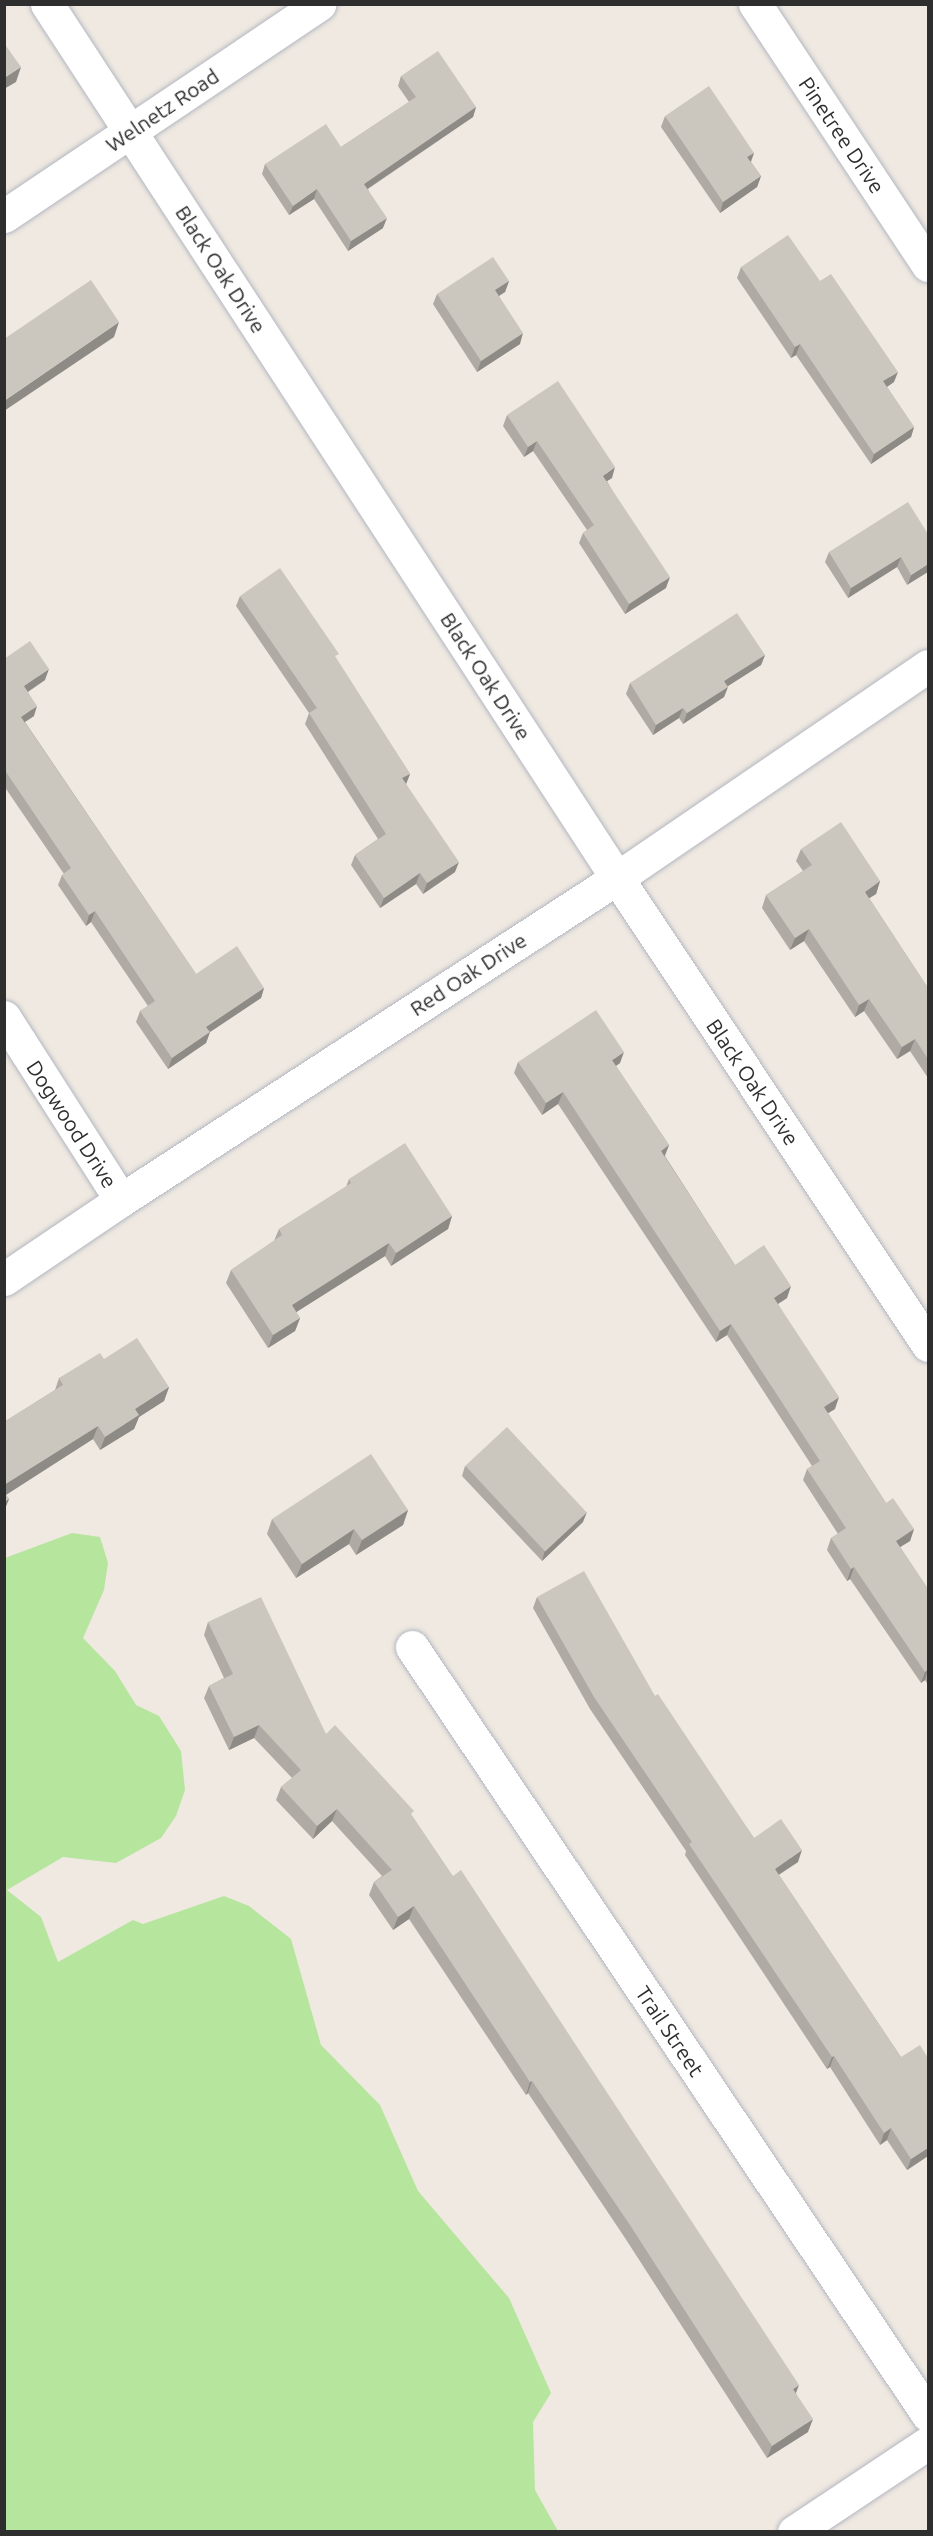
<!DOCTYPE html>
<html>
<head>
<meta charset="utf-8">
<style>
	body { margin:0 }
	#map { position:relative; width:933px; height:2536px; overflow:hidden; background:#efe9e1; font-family:Ubuntu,sans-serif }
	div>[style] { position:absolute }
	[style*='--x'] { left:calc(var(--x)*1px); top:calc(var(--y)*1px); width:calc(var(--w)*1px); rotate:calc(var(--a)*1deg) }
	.green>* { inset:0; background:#b6e59e }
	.roads { filter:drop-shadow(0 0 2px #b4b7c1) drop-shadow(0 0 2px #b4b7c1) }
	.street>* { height:33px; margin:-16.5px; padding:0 16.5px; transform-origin:16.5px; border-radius:16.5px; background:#fff }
	.secondary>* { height:33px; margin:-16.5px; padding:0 16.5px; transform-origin:16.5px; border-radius:16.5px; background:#fff }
	.wall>* { inset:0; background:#afaba4 }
	.shaded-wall>* { inset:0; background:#8e8b86 }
	.building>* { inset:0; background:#cbc7bf; transform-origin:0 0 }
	span { translate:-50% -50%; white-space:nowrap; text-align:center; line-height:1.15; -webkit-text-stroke:6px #fff; paint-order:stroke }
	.street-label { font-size:21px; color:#2e2e2e }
	.frame { position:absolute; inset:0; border:6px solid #2e2e2e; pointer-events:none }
</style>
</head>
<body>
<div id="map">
	<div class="green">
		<div style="clip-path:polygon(72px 1533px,100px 1537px,108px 1563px,104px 1590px,83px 1638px,115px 1671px,136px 1705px,159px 1716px,181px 1751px,185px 1790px,176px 1816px,161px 1838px,116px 1863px,63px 1857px,7px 1890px,41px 1917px,58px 1962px,133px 1920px,143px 1924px,224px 1896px,249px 1906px,291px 1939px,321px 2045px,380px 2105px,418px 2191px,509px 2298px,551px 2393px,533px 2422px,535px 2490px,558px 2531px,5px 2531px,5px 1558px)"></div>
	</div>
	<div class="roads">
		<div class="street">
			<div style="--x:47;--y:4;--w:1043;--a:56.89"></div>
			<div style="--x:617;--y:878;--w:561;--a:56.34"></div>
			<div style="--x:755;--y:4;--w:313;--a:56.5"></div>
			<div style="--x:4;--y:216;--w:380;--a:-33.9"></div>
			<div style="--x:4;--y:1017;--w:217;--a:57.4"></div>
			<div style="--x:4;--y:1279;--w:141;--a:-34"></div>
			<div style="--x:121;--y:1200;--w:591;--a:-32.99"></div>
			<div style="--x:617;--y:878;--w:376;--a:-34.3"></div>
			<div style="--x:412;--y:1647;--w:925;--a:56.1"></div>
		</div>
		<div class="secondary">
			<div style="--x:794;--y:2532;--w:161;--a:-33.6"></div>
		</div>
	</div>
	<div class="wall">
		<div style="clip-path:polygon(401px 76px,476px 107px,473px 117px,368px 189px,383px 228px,348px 251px,314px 199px,289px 215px,262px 174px,265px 164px,341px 147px,409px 102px,398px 86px)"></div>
		<div style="clip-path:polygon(665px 116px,754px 153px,751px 162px,761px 176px,757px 187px,720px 213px,661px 127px)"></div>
		<div style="clip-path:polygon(741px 267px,820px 281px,894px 382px,887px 387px,914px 427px,911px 437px,871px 464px,796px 355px,791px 358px,737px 278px)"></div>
		<div style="clip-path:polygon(509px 281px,505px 292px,499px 296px,520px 344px,477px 372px,433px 304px,437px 294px)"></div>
		<div style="clip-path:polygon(507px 415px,612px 478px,607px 481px,666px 588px,625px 614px,579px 543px,583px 533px,587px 530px,533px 451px,524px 457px,503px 426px)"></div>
		<div style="clip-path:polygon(928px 534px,907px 585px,897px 567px,848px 598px,825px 562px,829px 552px)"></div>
		<div style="clip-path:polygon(240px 596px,337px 660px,410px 774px,406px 784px,455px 872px,423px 894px,416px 884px,380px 908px,351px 865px,355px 855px,378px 839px,305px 724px,309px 713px,236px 606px)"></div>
		<div style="clip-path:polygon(765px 655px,761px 665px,728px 686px,724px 697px,683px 724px,679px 718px,653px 735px,626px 694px,630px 683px)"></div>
		<div style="clip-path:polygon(4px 659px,45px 680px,28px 692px,34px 716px,25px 722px,196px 974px,264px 988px,261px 998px,210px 1032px,206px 1043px,168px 1069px,136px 1022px,140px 1011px,148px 1006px,91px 922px,86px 926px,58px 885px,62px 875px,64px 874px,4px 786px)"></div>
		<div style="clip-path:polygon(801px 849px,880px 881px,876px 894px,869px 898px,928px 988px,928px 1078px,910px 1051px,897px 1059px,864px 1011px,855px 1017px,804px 941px,790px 950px,762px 908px,766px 895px,803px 871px,796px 861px)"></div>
		<div style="clip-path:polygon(518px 1062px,620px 1063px,616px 1066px,669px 1145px,665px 1156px,735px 1265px,787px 1298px,778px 1304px,835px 1409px,828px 1413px,886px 1503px,914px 1529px,910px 1541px,900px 1547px,928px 1589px,928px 1685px,925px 1680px,921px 1683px,850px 1579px,847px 1581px,827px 1550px,831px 1538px,838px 1534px,803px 1480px,807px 1469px,812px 1466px,727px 1335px,716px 1342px,558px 1104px,542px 1115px,514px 1073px)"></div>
		<div style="clip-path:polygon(349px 1179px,452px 1216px,448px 1229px,391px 1266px,385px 1256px,296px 1312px,300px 1318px,295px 1331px,268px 1348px,226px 1283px,231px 1270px,274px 1241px,279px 1229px,346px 1187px)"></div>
		<div style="clip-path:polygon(104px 1359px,169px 1387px,164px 1401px,139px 1417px,134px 1429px,100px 1450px,93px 1439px,6px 1495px,9px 1499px,4px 1511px,4px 1422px,55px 1390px,59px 1378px)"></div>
		<div style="clip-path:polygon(465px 1466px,583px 1522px,542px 1561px,462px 1476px)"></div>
		<div style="clip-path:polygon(408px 1510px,403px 1525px,356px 1555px,349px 1544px,296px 1578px,267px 1534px,272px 1519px)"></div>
		<div style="clip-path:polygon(537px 1597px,655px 1696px,754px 1838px,798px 1862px,779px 1875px,901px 2057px,928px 2058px,928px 2156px,907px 2170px,887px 2140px,880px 2145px,830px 2067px,827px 2069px,685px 1855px,686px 1851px,590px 1709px,533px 1608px)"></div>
		<div style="clip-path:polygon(208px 1622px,412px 1816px,796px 2393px,808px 2432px,767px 2458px,625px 2238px,528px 2093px,526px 2095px,409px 1919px,393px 1930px,369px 1895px,374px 1882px,382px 1876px,332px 1821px,313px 1839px,276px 1800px,281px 1787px,292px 1778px,254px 1738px,229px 1750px,204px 1698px,209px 1686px,224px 1678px,204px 1635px)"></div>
	</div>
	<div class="shaded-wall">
		<div style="clip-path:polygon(21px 67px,16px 82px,4px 89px,4px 78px)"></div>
		<div style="clip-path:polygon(476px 107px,473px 117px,361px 193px,364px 184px)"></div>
		<div style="clip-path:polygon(754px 153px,750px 163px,747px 157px)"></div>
		<div style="clip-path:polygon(761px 176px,757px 187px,720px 213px,723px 202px)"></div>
		<div style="clip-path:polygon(317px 189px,314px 199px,289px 215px,293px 206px)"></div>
		<div style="clip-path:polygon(387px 218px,383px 228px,348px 251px,351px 241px)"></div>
		<div style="clip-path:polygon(509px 281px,505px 292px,491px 301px,495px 290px)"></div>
		<div style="clip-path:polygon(119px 322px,114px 337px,4px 411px,4px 401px)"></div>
		<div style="clip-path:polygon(523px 333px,520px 344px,477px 372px,481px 361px)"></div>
		<div style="clip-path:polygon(800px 344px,796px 355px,791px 358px,795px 347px)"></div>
		<div style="clip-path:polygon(898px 372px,894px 382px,879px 392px,883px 381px)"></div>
		<div style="clip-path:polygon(914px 427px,911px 437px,871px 464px,874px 454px)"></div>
		<div style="clip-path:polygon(537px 441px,533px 451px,524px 457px,528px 447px)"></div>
		<div style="clip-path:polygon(615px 467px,612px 478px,599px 486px,603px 476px)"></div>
		<div style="clip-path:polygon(901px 557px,897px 567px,848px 598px,851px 588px)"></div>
		<div style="clip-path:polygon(928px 564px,928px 572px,907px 585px,911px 575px)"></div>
		<div style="clip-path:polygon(670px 577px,666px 588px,625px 614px,629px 604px)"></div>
		<div style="clip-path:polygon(765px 655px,761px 665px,720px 691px,724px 681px)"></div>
		<div style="clip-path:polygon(49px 669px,45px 680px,20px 697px,24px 686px)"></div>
		<div style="clip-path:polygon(728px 687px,724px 697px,683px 724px,687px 713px)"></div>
		<div style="clip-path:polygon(37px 706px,34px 716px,17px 727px,21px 717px)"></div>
		<div style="clip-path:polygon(683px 708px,679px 718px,653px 735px,656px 725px)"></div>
		<div style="clip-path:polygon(410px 774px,406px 784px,402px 778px)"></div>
		<div style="clip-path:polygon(459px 862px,455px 872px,423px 894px,427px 883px)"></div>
		<div style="clip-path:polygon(420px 873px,416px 884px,380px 908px,384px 898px)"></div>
		<div style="clip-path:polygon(880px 881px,876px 894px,860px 904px,865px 892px)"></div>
		<div style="clip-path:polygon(95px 911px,91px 922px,86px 926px,89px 915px)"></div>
		<div style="clip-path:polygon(809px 929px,804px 941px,790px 950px,795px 938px)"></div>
		<div style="clip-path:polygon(264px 988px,261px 998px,210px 1032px,206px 1043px,168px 1069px,172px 1058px,206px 1027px)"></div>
		<div style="clip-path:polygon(869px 999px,864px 1011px,855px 1017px,859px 1005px)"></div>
		<div style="clip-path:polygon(915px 1039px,910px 1051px,897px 1059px,902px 1047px)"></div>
		<div style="clip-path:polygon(624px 1052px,620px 1063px,608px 1071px,612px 1060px)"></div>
		<div style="clip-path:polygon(563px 1092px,558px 1104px,542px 1115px,546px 1103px)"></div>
		<div style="clip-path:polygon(669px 1145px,664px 1157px,661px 1151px)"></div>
		<div style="clip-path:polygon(452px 1216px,448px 1229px,391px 1266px,396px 1253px)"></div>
		<div style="clip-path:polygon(389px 1243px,385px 1256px,287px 1318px,292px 1305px)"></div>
		<div style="clip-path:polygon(791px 1286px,787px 1298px,770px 1309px,774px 1298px)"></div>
		<div style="clip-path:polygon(300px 1318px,295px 1331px,268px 1348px,273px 1335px)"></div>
		<div style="clip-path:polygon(731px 1324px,727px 1335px,716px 1342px,720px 1331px)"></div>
		<div style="clip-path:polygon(169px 1387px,164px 1401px,139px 1417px,134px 1429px,100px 1450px,105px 1437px,135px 1409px)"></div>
		<div style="clip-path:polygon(839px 1397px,835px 1409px,820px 1418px,824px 1407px)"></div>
		<div style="clip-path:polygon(98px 1426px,93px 1439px,4px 1496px,4px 1485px)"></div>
		<div style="clip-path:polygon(9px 1499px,4px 1511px,4px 1502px)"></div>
		<div style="clip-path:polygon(408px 1510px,403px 1525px,356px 1555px,362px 1540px)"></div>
		<div style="clip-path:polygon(587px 1512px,583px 1522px,542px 1561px,545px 1550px)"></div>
		<div style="clip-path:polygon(354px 1529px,349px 1544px,296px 1578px,302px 1564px)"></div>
		<div style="clip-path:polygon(914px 1529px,910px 1541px,892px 1552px,896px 1541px)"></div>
		<div style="clip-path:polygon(854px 1567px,850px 1579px,847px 1581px,851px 1569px)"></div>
		<div style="clip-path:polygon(928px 1669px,925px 1680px,921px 1683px,925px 1672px)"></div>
		<div style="clip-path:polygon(259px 1725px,254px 1738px,229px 1750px,234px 1737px)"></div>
		<div style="clip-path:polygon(337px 1809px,332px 1821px,313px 1839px,317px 1826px)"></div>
		<div style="clip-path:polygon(802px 1850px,798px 1862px,770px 1880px,775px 1869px)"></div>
		<div style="clip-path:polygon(414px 1906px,409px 1919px,393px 1930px,398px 1917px)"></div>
		<div style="clip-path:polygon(834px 2056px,830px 2067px,827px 2069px,832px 2057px)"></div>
		<div style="clip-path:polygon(532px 2081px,528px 2093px,526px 2095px,530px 2082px)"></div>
		<div style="clip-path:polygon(891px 2128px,887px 2140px,880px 2145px,884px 2133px)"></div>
		<div style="clip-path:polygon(928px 2148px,928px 2156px,907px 2170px,911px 2159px)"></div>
		<div style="clip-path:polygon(799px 2385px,794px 2398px,793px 2389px)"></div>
		<div style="clip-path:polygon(813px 2419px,808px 2432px,767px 2458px,772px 2446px)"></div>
	</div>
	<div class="building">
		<div style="clip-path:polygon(4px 43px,21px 67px,4px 78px)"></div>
		<div style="clip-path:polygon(438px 51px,476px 107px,364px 184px,387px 218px,351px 241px,317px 189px,293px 206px,265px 164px,326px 124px,341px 147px,416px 97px,401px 76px)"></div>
		<div style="clip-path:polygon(709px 86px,754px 153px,747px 157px,761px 176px,723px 202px,665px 116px)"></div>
		<div style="clip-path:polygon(788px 235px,820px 281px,831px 274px,898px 372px,883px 381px,914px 427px,874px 454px,800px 344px,795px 347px,741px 267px)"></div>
		<div style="clip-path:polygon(493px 257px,509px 281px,495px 290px,523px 333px,481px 361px,437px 294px)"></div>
		<div style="clip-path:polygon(91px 280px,119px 322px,4px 401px,4px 339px)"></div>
		<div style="clip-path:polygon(558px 381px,615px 467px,603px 476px,670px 577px,629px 604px,583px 533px,594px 525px,537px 441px,528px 447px,507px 415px)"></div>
		<div style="clip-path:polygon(908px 502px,928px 534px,928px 564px,911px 575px,901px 557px,851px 588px,829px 552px)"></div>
		<div style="clip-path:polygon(280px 568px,339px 654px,335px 656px,410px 774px,402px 778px,459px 862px,427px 883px,420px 873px,384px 898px,355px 855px,386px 834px,309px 713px,317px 708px,240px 596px)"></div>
		<div style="clip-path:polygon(737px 613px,765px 655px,724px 681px,728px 687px,687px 713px,683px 708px,656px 725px,630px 683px)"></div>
		<div style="clip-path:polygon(30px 641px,49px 669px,24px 686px,37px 706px,21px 717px,196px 974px,237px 946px,264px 988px,206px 1027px,210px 1032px,172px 1058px,140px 1011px,155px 1001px,95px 911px,89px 915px,62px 875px,71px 868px,4px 769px,4px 659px)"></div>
		<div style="clip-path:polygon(841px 822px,880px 881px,865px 892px,928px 988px,928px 1059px,915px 1039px,902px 1047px,869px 999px,859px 1005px,809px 929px,795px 938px,766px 895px,812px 865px,801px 849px)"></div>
		<div style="clip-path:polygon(596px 1010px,624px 1052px,612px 1060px,669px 1145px,661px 1151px,735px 1265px,764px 1245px,791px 1286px,774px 1298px,839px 1397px,824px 1407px,886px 1503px,893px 1498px,914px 1529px,896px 1541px,928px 1589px,928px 1669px,925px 1672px,854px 1567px,851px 1569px,831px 1538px,846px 1528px,807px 1469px,820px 1461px,731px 1324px,720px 1331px,563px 1092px,546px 1103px,518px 1062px)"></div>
		<div style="clip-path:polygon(405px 1143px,452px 1216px,396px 1253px,389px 1243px,292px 1305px,300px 1318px,273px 1335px,231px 1270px,282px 1235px,279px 1229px,351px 1183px,349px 1179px)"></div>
		<div style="clip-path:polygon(137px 1338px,169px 1387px,135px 1409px,139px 1415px,105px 1437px,98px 1426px,4px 1485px,4px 1422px,63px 1385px,59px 1378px,100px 1353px,104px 1359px)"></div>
		<div style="left:507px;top:1427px;width:117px;height:57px;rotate:47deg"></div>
		<div style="clip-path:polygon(371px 1454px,408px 1510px,362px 1540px,354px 1529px,302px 1564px,272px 1519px)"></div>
		<div style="clip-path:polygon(4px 1492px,9px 1499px,4px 1502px)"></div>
		<div style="clip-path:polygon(584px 1571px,655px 1696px,658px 1694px,754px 1838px,781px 1819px,802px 1850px,775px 1869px,901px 2057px,920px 2045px,928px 2058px,928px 2148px,911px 2159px,891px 2128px,884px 2133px,834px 2056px,832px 2057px,689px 1844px,692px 1842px,594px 1697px,537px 1597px)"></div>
		<div style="clip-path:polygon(261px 1597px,326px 1734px,335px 1725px,414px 1811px,411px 1814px,453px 1876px,461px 1870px,799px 2385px,793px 2389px,813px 2419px,772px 2446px,630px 2225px,532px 2081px,530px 2082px,414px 1906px,398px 1917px,374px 1882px,392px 1870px,337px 1809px,317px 1826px,281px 1787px,301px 1770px,259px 1725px,234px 1737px,209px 1686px,233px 1674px,208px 1622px)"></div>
	</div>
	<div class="street-label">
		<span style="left:162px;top:110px;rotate:-34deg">Welnetz Road</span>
		<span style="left:842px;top:135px;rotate:56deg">Pinetree Drive</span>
		<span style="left:221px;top:269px;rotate:57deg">Black Oak Drive</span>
		<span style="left:486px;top:676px;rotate:57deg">Black Oak Drive</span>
		<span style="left:468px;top:974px;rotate:-33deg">Red Oak Drive</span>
		<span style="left:753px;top:1082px;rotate:56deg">Black Oak Drive</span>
		<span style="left:72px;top:1124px;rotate:57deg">Dogwood Drive</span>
		<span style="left:670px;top:2031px;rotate:56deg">Trail Street</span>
	</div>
	<div class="frame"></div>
</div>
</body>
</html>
